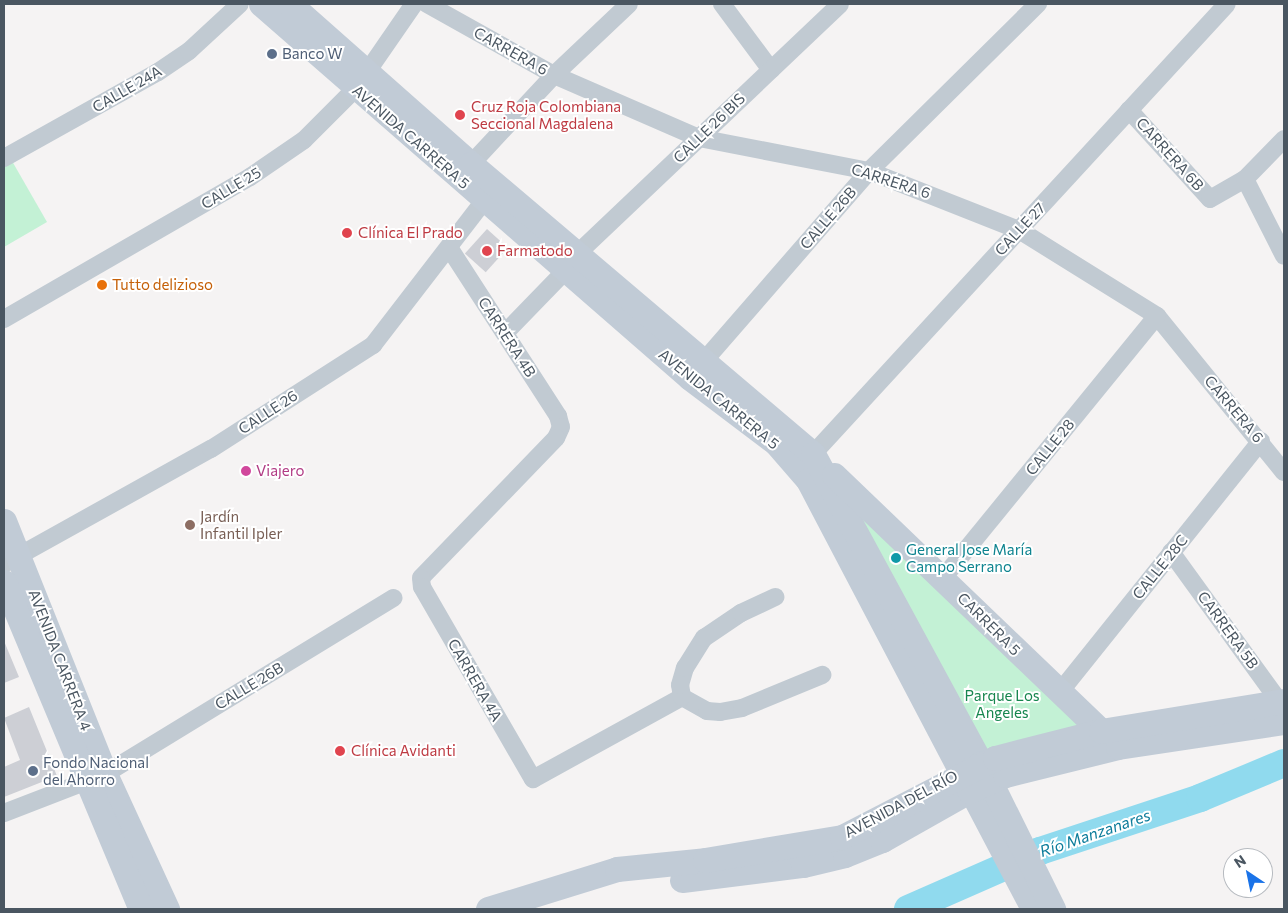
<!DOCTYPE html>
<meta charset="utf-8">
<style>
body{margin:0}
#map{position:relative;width:1288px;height:913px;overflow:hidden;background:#f5f3f3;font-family:Commissioner,sans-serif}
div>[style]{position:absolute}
.green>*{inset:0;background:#c3f1d5}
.river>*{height:28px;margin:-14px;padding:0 14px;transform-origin:14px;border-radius:14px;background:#90daee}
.building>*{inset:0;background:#cdcfd5;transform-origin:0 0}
.street>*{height:18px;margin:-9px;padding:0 9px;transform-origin:9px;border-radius:9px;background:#c1cad2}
.secondary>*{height:25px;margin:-12.5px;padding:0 12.5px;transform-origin:12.5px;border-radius:12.5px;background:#c1cbd6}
.dots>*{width:14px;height:14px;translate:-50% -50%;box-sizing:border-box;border:2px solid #fff;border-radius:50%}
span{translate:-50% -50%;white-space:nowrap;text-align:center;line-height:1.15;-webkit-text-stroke:4px #fff;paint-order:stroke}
.street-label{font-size:15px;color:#4a5661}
.service-label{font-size:15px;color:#4e5e75}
.left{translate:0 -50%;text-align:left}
.health-label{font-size:15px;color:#be3a42}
.food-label{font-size:15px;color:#c56008}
.hotel-label{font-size:15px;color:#b23c85}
.education-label{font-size:15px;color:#785e54}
.culture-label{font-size:15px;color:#0d838f}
.park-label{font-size:15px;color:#17864f}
.water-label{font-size:16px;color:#0c7c9b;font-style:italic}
.frame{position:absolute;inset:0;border:5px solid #4a5661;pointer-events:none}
.north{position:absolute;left:1223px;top:848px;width:50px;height:50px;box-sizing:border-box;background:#fff;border:1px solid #b7bbc0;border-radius:50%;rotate:326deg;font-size:14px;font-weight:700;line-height:20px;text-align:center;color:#4a5661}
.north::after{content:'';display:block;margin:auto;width:18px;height:22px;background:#1a73e8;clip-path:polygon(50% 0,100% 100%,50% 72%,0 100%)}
</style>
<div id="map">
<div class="green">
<i style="clip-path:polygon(12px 161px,47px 222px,4px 247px,4px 166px)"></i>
<i style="clip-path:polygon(847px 500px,1086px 727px,980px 754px)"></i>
</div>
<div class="river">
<i style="left:908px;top:909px;width:144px;rotate:-23.7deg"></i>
<i style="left:1040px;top:851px;width:169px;rotate:-18.3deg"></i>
<i style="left:1200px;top:798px;width:91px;rotate:-22.6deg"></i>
</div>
<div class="building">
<i style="left:487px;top:229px;width:28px;height:33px;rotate:42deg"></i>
<i style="clip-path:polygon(4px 641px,19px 677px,4px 683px)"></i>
<i style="clip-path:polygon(29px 707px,57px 776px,4px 797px,4px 767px,20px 760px,4px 718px)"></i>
</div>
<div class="street">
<i style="left:427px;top:4px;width:145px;rotate:29.2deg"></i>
<i style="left:554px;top:75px;width:158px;rotate:23.5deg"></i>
<i style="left:699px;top:138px;width:173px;rotate:11deg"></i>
<i style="left:869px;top:171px;width:161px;rotate:21.5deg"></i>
<i style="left:1019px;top:230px;width:163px;rotate:31.9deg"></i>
<i style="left:1157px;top:316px;width:201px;rotate:50.9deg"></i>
<i style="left:722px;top:4px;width:82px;rotate:53.4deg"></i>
<i style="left:1129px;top:110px;width:120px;rotate:47.7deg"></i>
<i style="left:1210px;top:199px;width:40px;rotate:-29.7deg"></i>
<i style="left:1245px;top:179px;width:56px;rotate:-45.7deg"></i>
<i style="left:4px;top:158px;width:176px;rotate:-29.2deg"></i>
<i style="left:158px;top:72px;width:37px;rotate:-34deg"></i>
<i style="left:189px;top:51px;width:69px;rotate:-42.7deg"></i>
<i style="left:471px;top:164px;width:122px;rotate:-47deg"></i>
<i style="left:554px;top:75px;width:103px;rotate:-43.4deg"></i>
<i style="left:1245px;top:179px;width:86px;rotate:63.1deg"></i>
<i style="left:450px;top:249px;width:199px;rotate:57.1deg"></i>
<i style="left:558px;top:416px;width:11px;rotate:75deg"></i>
<i style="left:561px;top:427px;width:12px;rotate:114deg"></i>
<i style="left:556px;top:438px;width:194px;rotate:134deg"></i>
<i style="left:421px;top:578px;width:9px;rotate:84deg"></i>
<i style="left:422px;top:587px;width:222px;rotate:60deg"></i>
<i style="left:533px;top:779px;width:170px;rotate:-28.8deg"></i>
<i style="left:682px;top:697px;width:29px;rotate:29deg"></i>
<i style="left:707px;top:711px;width:13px;rotate:4deg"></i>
<i style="left:720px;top:712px;width:22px;rotate:-10deg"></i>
<i style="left:742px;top:708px;width:87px;rotate:-22.4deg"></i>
<i style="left:578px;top:253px;width:361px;rotate:-43.5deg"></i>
<i style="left:4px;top:319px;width:284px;rotate:-30deg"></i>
<i style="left:250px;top:177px;width:65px;rotate:-34.4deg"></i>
<i style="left:304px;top:140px;width:74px;rotate:-45deg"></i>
<i style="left:356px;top:88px;width:102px;rotate:-55.4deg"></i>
<i style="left:505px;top:333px;width:86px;rotate:-45.9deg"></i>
<i style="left:697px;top:369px;width:262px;rotate:-49deg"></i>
<i style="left:869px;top:171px;width:238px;rotate:-44.7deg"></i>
<i style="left:813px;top:454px;width:611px;rotate:-47.39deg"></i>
<i style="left:1171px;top:552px;width:193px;rotate:54.1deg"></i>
<i style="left:4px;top:564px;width:237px;rotate:-29.1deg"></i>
<i style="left:211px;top:449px;width:193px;rotate:-32.7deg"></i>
<i style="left:373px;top:345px;width:182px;rotate:-52.4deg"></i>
<i style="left:943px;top:578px;width:338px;rotate:-50.8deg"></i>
<i style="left:1059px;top:693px;width:323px;rotate:-51.3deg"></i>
<i style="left:682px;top:697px;width:12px;rotate:-99deg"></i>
<i style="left:680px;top:685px;width:18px;rotate:-74deg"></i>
<i style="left:685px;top:668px;width:36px;rotate:-58deg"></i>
<i style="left:704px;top:638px;width:45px;rotate:-34deg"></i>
<i style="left:741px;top:613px;width:38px;rotate:-25deg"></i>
<i style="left:4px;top:813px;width:108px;rotate:-21.1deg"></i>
<i style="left:105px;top:774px;width:338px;rotate:-31.4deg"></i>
</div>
<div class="secondary">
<i style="left:261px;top:4px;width:569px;rotate:41.08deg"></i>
<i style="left:690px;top:378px;width:108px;rotate:37.1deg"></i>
<i style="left:776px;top:443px;width:49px;rotate:49.1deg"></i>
<i style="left:808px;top:480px;width:484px;rotate:62.3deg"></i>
<i style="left:290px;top:4px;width:242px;rotate:41.5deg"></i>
<i style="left:471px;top:164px;width:448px;rotate:40.3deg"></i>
<i style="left:813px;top:454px;width:352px;rotate:61.5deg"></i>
<i style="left:981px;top:763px;width:163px;rotate:63.7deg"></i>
<i style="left:834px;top:475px;width:370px;rotate:43.8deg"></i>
<i style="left:4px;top:521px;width:272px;rotate:68.2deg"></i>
<i style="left:105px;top:774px;width:149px;rotate:65.3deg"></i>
<i style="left:4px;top:582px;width:355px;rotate:67.3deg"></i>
<i style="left:682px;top:880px;width:122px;rotate:-7.1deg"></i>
<i style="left:803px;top:865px;width:43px;rotate:-13.4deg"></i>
<i style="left:845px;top:855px;width:40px;rotate:-22deg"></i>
<i style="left:882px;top:840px;width:100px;rotate:-29.4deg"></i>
<i style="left:969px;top:791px;width:39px;rotate:-24deg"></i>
<i style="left:1005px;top:775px;width:116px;rotate:-13.9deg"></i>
<i style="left:1118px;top:747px;width:168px;rotate:-8.6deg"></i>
<i style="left:488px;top:909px;width:135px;rotate:-17.2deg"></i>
<i style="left:617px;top:869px;width:88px;rotate:-5.8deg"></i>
<i style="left:705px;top:860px;width:139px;rotate:-9.5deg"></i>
<i style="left:842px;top:837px;width:172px;rotate:-27.3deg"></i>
<i style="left:995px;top:758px;width:109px;rotate:-14.3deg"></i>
<i style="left:1101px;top:731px;width:185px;rotate:-9.3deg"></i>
</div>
<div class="dots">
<i style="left:272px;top:54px;background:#5c6f8a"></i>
<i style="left:460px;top:115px;background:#e0444e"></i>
<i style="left:347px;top:233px;background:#e0444e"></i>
<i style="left:487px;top:251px;background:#e0444e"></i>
<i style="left:102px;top:285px;background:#e8710a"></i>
<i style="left:246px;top:471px;background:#d1479c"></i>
<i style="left:190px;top:525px;background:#8d6e63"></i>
<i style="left:896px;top:558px;background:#0f9aa8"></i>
<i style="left:340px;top:751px;background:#e0444e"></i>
<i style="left:33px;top:771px;background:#5c6f8a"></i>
</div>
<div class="street-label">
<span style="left:511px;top:51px;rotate:29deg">CARRERA 6</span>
<span style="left:127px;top:89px;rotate:-30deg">CALLE 24A</span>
<span style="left:709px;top:128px;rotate:-44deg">CALLE 26 BIS</span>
<span style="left:411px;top:137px;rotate:41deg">AVENIDA CARRERA 5</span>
<span style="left:1170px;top:154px;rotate:48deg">CARRERA 6B</span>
<span style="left:891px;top:181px;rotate:18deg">CARRERA 6</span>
<span style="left:231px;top:188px;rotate:-31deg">CALLE 25</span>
<span style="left:828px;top:218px;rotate:-49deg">CALLE 26B</span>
<span style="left:1020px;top:229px;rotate:-47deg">CALLE 27</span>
<span style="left:507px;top:337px;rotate:57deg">CARRERA 4B</span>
<span style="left:719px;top:399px;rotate:39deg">AVENIDA CARRERA 5</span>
<span style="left:1234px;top:409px;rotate:50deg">CARRERA 6</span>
<span style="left:268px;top:412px;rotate:-33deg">CALLE 26</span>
<span style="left:1050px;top:447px;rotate:-51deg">CALLE 28</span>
<span style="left:1160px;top:567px;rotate:-51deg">CALLE 28C</span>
<span style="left:989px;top:624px;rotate:45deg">CARRERA 5</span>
<span style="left:1228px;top:630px;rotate:54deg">CARRERA 5B</span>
<span style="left:60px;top:660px;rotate:69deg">AVENIDA CARRERA 4</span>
<span style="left:475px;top:680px;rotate:60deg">CARRERA 4A</span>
<span style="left:249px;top:686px;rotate:-31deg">CALLE 26B</span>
<span style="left:901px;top:804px;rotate:-28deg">AVENIDA DEL RÍO</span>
</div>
<div class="service-label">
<span class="left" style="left:282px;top:54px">Banco W</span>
<span class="left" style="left:43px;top:771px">Fondo Nacional<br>del Ahorro</span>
</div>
<div class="health-label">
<span class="left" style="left:471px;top:115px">Cruz Roja Colombiana<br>Seccional Magdalena</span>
<span class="left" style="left:358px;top:233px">Clínica El Prado</span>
<span class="left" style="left:497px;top:251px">Farmatodo</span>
<span class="left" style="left:351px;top:751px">Clínica Avidanti</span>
</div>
<div class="food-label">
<span class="left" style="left:112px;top:285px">Tutto delizioso</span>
</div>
<div class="hotel-label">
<span class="left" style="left:256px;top:471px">Viajero</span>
</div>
<div class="education-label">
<span class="left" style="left:200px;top:525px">Jardín<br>Infantil Ipler</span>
</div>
<div class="culture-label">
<span class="left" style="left:906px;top:558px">General Jose María<br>Campo Serrano</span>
</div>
<div class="park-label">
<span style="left:1002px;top:704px">Parque Los<br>Angeles</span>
</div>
<div class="water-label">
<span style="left:1095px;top:833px;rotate:-19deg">Río Manzanares</span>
</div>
<div class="frame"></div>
<div class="north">N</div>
</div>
